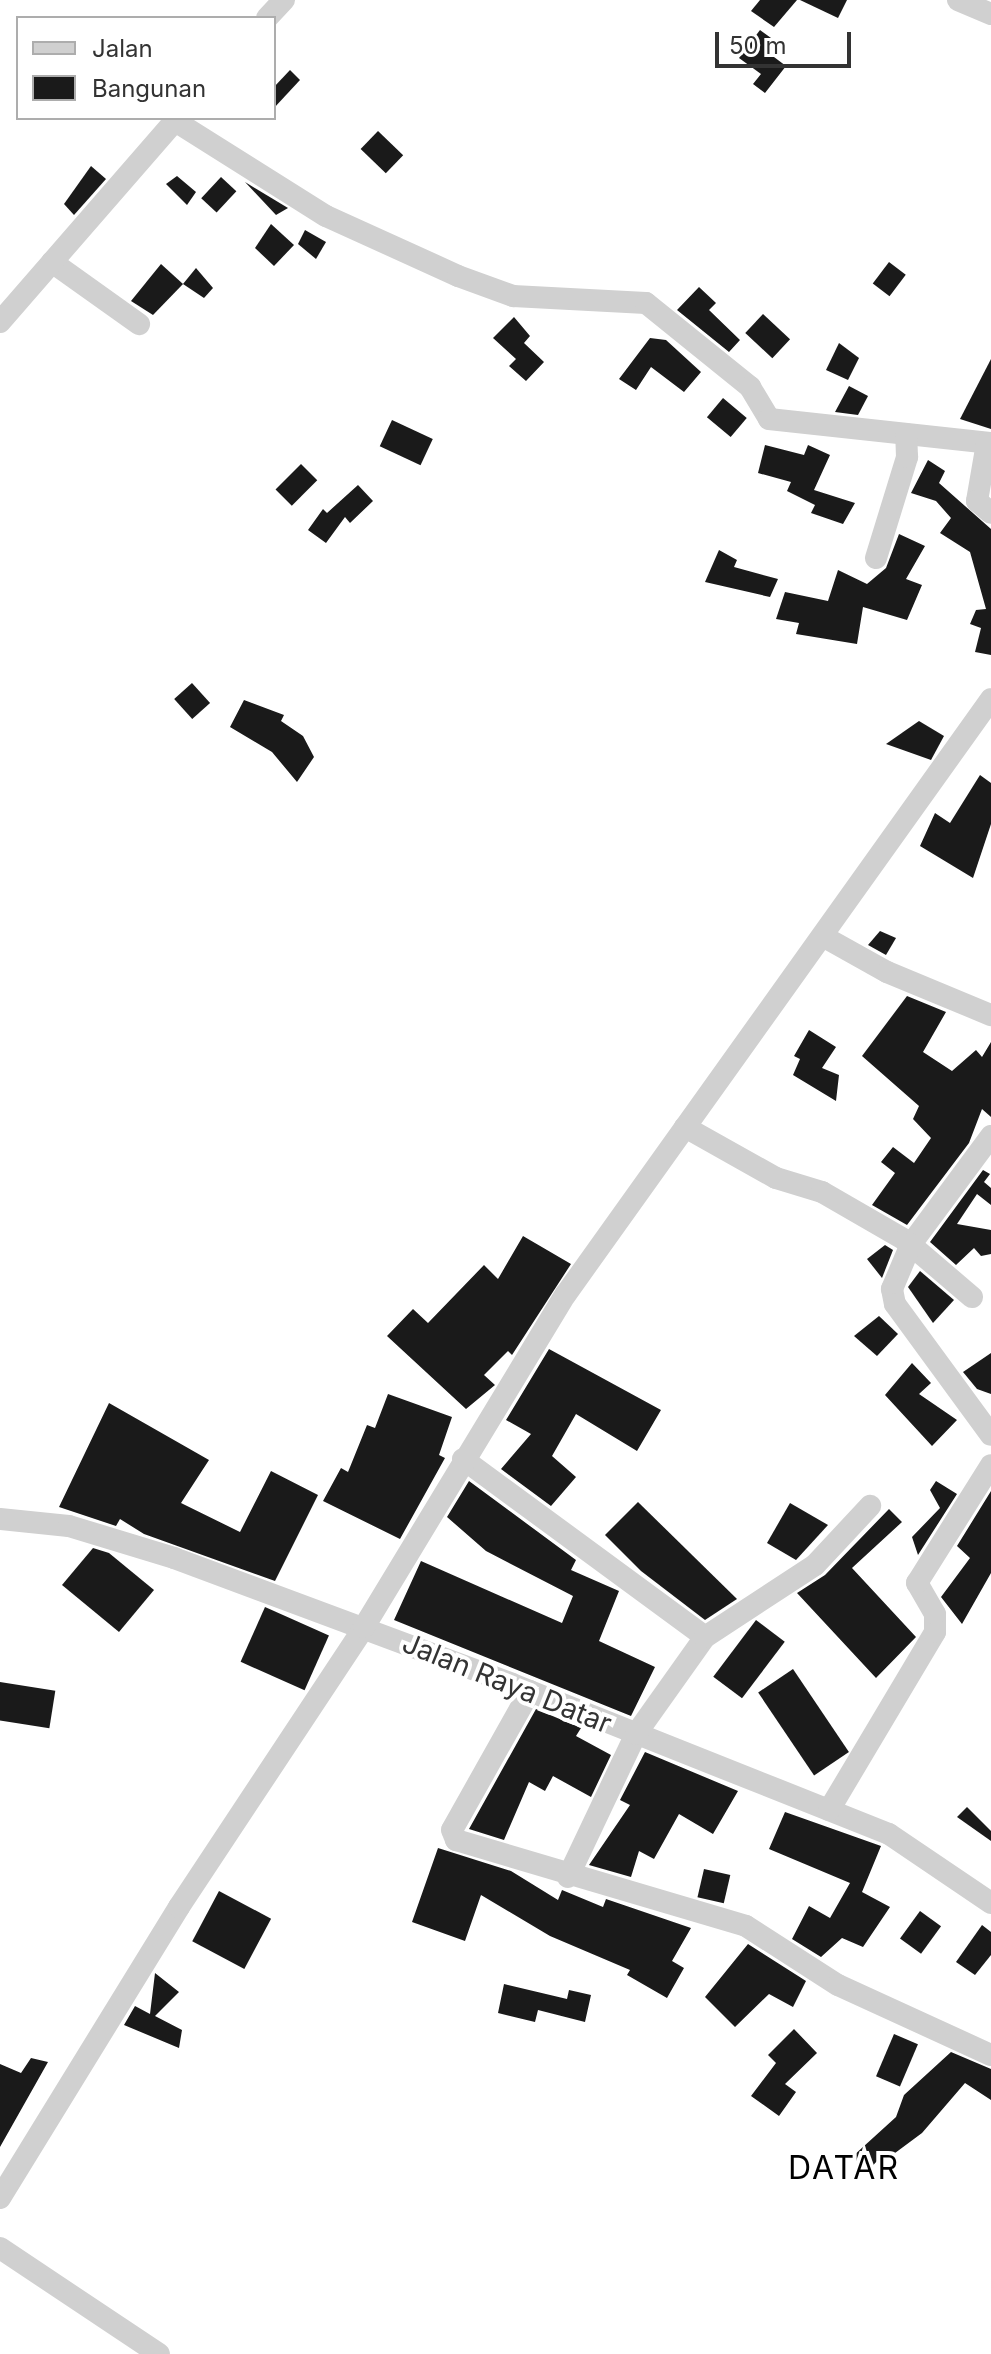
<!DOCTYPE html>
<style>
body{margin:0}
#map{position:relative;width:991px;height:2354px;overflow:hidden;background:#fff;font-family:Inter,sans-serif}
div>[style]{position:absolute}
.building>*{inset:0;background:#1a1a1a;transform-origin:0 0}
.minor>*{height:22px;margin:-11px;padding:0 11px;transform-origin:11px;border-radius:11px;background:#d0d0d0}
span{translate:-50% -50%;white-space:nowrap;text-align:center;line-height:1.15;-webkit-text-stroke:8px #fff;paint-order:stroke}
.street-label{font-size:28px;color:#333}
.quarter-label{font-size:32px;color:#000;letter-spacing:2px}
.legend{position:absolute;left:16px;top:16px;width:260px;height:104px;box-sizing:border-box;background:#fff;border:2px solid #adadad;margin:0;padding:10px 14px;list-style:none;font-size:24px;color:#333}
.legend li{display:flex;align-items:center;gap:16px;height:40px}
.legend b{width:40px;border:2px solid #adadad}
.scale{position:absolute;left:715px;top:32px;width:136px;height:36px;box-sizing:border-box;border:4px solid #333;border-top:0;padding-left:10px;font-size:24px;line-height:28px;white-space:nowrap;color:#333;-webkit-text-stroke:6px #fff;paint-order:stroke}
</style>
<div id="map">
<div class="building">
<i style="clip-path:polygon(760px 0,797px 0,774px 27px,751px 11px)"></i>
<i style="clip-path:polygon(800px 0,847px 0,838px 18px)"></i>
<i style="clip-path:polygon(760px 30px,778px 43px,770px 54px,786px 66px,765px 93px,753px 84px,761px 74px,739px 58px)"></i>
<i style="clip-path:polygon(290px 70px,300px 80px,274px 108px,274px 87px)"></i>
<i style="left:378px;top:131px;width:35px;height:25px;rotate:44deg"></i>
<i style="clip-path:polygon(91px 166px,106px 179px,74px 215px,64px 204px)"></i>
<i style="clip-path:polygon(177px 176px,196px 192px,187px 205px,166px 184px)"></i>
<i style="left:221px;top:177px;width:21px;height:29px;rotate:43deg"></i>
<i style="clip-path:polygon(245px 182px,288px 208px,276px 215px)"></i>
<i style="clip-path:polygon(271px 224px,294px 245px,274px 266px,255px 248px)"></i>
<i style="clip-path:polygon(305px 230px,326px 242px,316px 259px,298px 244px)"></i>
<i style="left:889px;top:262px;width:21px;height:27px;rotate:37deg"></i>
<i style="clip-path:polygon(161px 264px,183px 284px,153px 315px,131px 301px)"></i>
<i style="clip-path:polygon(196px 268px,213px 288px,204px 298px,183px 284px)"></i>
<i style="clip-path:polygon(699px 287px,716px 303px,709px 310px,740px 340px,729px 352px,677px 310px)"></i>
<i style="left:763px;top:314px;width:37px;height:26px;rotate:43deg"></i>
<i style="clip-path:polygon(514px 317px,530px 336px,524px 343px,544px 362px,526px 381px,509px 366px,516px 359px,493px 338px)"></i>
<i style="clip-path:polygon(650px 338px,666px 340px,701px 372px,684px 392px,651px 367px,636px 390px,619px 379px)"></i>
<i style="clip-path:polygon(839px 343px,859px 358px,848px 380px,826px 370px)"></i>
<i style="clip-path:polygon(991px 359px,991px 429px,960px 419px)"></i>
<i style="clip-path:polygon(849px 386px,868px 396px,858px 415px,835px 412px)"></i>
<i style="left:723px;top:398px;width:31px;height:25px;rotate:40deg"></i>
<i style="left:392px;top:420px;width:45px;height:29px;rotate:25deg"></i>
<i style="clip-path:polygon(765px 445px,804px 455px,808px 445px,830px 455px,814px 490px,855px 503px,843px 524px,811px 513px,815px 505px,787px 491px,791px 482px,758px 473px)"></i>
<i style="clip-path:polygon(928px 460px,945px 471px,939px 483px,991px 529px,991px 655px,975px 652px,981px 628px,970px 624px,976px 610px,986px 609px,970px 552px,940px 533px,951px 518px,936px 501px,911px 493px)"></i>
<i style="left:301px;top:464px;width:23px;height:36px;rotate:45deg"></i>
<i style="clip-path:polygon(358px 485px,373px 501px,350px 523px,345px 517px,326px 543px,308px 530px,323px 509px,327px 513px)"></i>
<i style="clip-path:polygon(899px 534px,925px 546px,906px 579px,922px 585px,907px 620px,863px 607px,857px 644px,796px 634px,799px 623px,776px 619px,785px 592px,828px 601px,838px 570px,867px 584px,886px 568px)"></i>
<i style="clip-path:polygon(719px 550px,737px 560px,734px 567px,778px 579px,770px 597px,705px 582px)"></i>
<i style="left:192px;top:683px;width:27px;height:24px;rotate:48deg"></i>
<i style="clip-path:polygon(244px 700px,284px 715px,281px 721px,303px 736px,314px 757px,297px 782px,272px 752px,230px 727px)"></i>
<i style="clip-path:polygon(919px 721px,944px 736px,931px 760px,886px 744px)"></i>
<i style="clip-path:polygon(980px 775px,991px 783px,991px 824px,973px 878px,920px 846px,935px 813px,950px 823px)"></i>
<i style="clip-path:polygon(880px 931px,896px 938px,886px 955px,868px 945px)"></i>
<i style="clip-path:polygon(907px 996px,946px 1012px,923px 1052px,952px 1071px,976px 1050px,982px 1057px,991px 1042px,991px 1117px,982px 1109px,969px 1143px,907px 1225px,872px 1205px,895px 1173px,881px 1162px,893px 1147px,914px 1163px,931px 1138px,913px 1119px,919px 1106px,862px 1056px)"></i>
<i style="clip-path:polygon(809px 1030px,836px 1047px,822px 1068px,839px 1075px,836px 1101px,793px 1075px,800px 1059px,794px 1056px)"></i>
<i style="clip-path:polygon(983px 1170px,990px 1174px,984px 1182px,991px 1188px,991px 1205px,977px 1194px,957px 1224px,991px 1230px,991px 1254px,981px 1256px,974px 1248px,956px 1265px,930px 1242px)"></i>
<i style="clip-path:polygon(523px 1236px,571px 1264px,512px 1355px,508px 1351px,484px 1375px,495px 1385px,466px 1409px,387px 1336px,413px 1309px,428px 1323px,484px 1265px,498px 1279px)"></i>
<i style="clip-path:polygon(885px 1245px,893px 1250px,882px 1278px,867px 1259px)"></i>
<i style="clip-path:polygon(920px 1271px,954px 1300px,933px 1323px,908px 1287px)"></i>
<i style="clip-path:polygon(879px 1316px,898px 1334px,877px 1356px,854px 1336px)"></i>
<i style="clip-path:polygon(549px 1349px,661px 1410px,637px 1451px,576px 1414px,552px 1456px,576px 1477px,551px 1506px,501px 1469px,531px 1434px,506px 1420px)"></i>
<i style="clip-path:polygon(991px 1353px,991px 1394px,977px 1389px,963px 1372px)"></i>
<i style="clip-path:polygon(912px 1363px,931px 1383px,919px 1394px,957px 1420px,932px 1446px,885px 1395px)"></i>
<i style="clip-path:polygon(388px 1394px,452px 1417px,439px 1455px,445px 1458px,400px 1539px,323px 1501px,341px 1468px,348px 1472px,367px 1425px,375px 1428px)"></i>
<i style="clip-path:polygon(109px 1403px,209px 1460px,181px 1503px,240px 1532px,271px 1471px,318px 1495px,275px 1581px,144px 1534px,120px 1519px,116px 1526px,59px 1507px)"></i>
<i style="clip-path:polygon(469px 1481px,576px 1560px,571px 1570px,619px 1591px,599px 1641px,655px 1667px,631px 1716px,394px 1620px,421px 1561px,562px 1623px,573px 1596px,486px 1551px,447px 1517px)"></i>
<i style="clip-path:polygon(936px 1481px,957px 1494px,918px 1555px,912px 1537px,940px 1508px,930px 1490px)"></i>
<i style="clip-path:polygon(991px 1491px,991px 1573px,962px 1624px,941px 1597px,970px 1558px,957px 1546px)"></i>
<i style="clip-path:polygon(638px 1502px,737px 1599px,705px 1620px,641px 1571px,605px 1535px)"></i>
<i style="clip-path:polygon(790px 1503px,828px 1525px,796px 1560px,767px 1543px)"></i>
<i style="clip-path:polygon(889px 1509px,902px 1522px,852px 1568px,916px 1637px,876px 1678px,797px 1593px,825px 1575px)"></i>
<i style="clip-path:polygon(93px 1548px,109px 1553px,154px 1590px,119px 1632px,62px 1585px)"></i>
<i style="left:265px;top:1607px;width:70px;height:60px;rotate:24deg"></i>
<i style="left:756px;top:1620px;width:36px;height:71px;rotate:37deg"></i>
<i style="left:793px;top:1669px;width:100px;height:42px;rotate:56deg"></i>
<i style="left:0;top:1682px;width:56px;height:38px;rotate:9deg"></i>
<i style="clip-path:polygon(536px 1709px,581px 1728px,576px 1736px,611px 1755px,591px 1797px,553px 1776px,545px 1791px,529px 1782px,504px 1840px,469px 1829px)"></i>
<i style="clip-path:polygon(645px 1752px,738px 1791px,713px 1834px,679px 1814px,654px 1859px,639px 1851px,631px 1877px,589px 1865px,630px 1805px,620px 1800px)"></i>
<i style="clip-path:polygon(967px 1807px,991px 1831px,991px 1841px,957px 1817px)"></i>
<i style="clip-path:polygon(785px 1812px,881px 1846px,862px 1892px,890px 1907px,863px 1947px,842px 1938px,821px 1957px,792px 1939px,809px 1906px,830px 1918px,850px 1883px,769px 1849px)"></i>
<i style="clip-path:polygon(438px 1848px,511px 1871px,558px 1900px,562px 1890px,603px 1907px,606px 1899px,691px 1928px,672px 1961px,684px 1968px,667px 1998px,627px 1975px,630px 1970px,550px 1936px,481px 1895px,465px 1941px,412px 1922px)"></i>
<i style="left:704px;top:1869px;width:27px;height:29px;rotate:13deg"></i>
<i style="left:219px;top:1891px;width:59px;height:57px;rotate:28deg"></i>
<i style="left:920px;top:1911px;width:26px;height:34px;rotate:36deg"></i>
<i style="clip-path:polygon(982px 1925px,991px 1932px,991px 1955px,975px 1975px,956px 1962px)"></i>
<i style="clip-path:polygon(748px 1944px,806px 1981px,793px 2007px,769px 1994px,735px 2027px,705px 1997px)"></i>
<i style="clip-path:polygon(155px 1973px,179px 1992px,155px 2016px,182px 2030px,179px 2048px,124px 2025px,135px 2006px,150px 2014px)"></i>
<i style="clip-path:polygon(504px 1984px,567px 1999px,569px 1990px,591px 1995px,585px 2022px,538px 2010px,535px 2022px,498px 2013px)"></i>
<i style="clip-path:polygon(794px 2029px,817px 2053px,785px 2084px,796px 2092px,779px 2116px,751px 2096px,776px 2063px,768px 2055px)"></i>
<i style="left:894px;top:2034px;width:26px;height:46px;rotate:23deg"></i>
<i style="clip-path:polygon(951px 2052px,991px 2069px,991px 2100px,965px 2083px,922px 2133px,891px 2156px,886px 2151px,868px 2171px,852px 2157px,896px 2117px,904px 2095px)"></i>
<i style="clip-path:polygon(31px 2058px,48px 2062px,0 2147px,0 2064px,21px 2073px)"></i>
</div>
<div class="minor">
<i style="left:958px;top:0;width:36px;rotate:23deg"></i>
<i style="left:267px;top:18px;width:25px;rotate:-47deg"></i>
<i style="left:52px;top:262px;width:107px;rotate:35.5deg"></i>
<i style="left:0;top:322px;width:267px;rotate:-49deg"></i>
<i style="left:175px;top:121px;width:178px;rotate:32.2deg"></i>
<i style="left:326px;top:216px;width:145px;rotate:24.4deg"></i>
<i style="left:458px;top:276px;width:59px;rotate:20deg"></i>
<i style="left:513px;top:296px;width:133px;rotate:3deg"></i>
<i style="left:646px;top:303px;width:134px;rotate:38.9deg"></i>
<i style="left:750px;top:387px;width:37px;rotate:59deg"></i>
<i style="left:769px;top:419px;width:223px;rotate:6.2deg"></i>
<i style="left:987px;top:443px;width:59px;rotate:99.8deg"></i>
<i style="left:977px;top:501px;width:18px;rotate:41deg"></i>
<i style="left:876px;top:558px;width:106px;rotate:-72.9deg"></i>
<i style="left:907px;top:457px;width:23px;rotate:-92deg"></i>
<i style="left:826px;top:938px;width:70px;rotate:29.1deg"></i>
<i style="left:887px;top:972px;width:113px;rotate:22.5deg"></i>
<i style="left:685px;top:1127px;width:104px;rotate:29.3deg"></i>
<i style="left:776px;top:1178px;width:48px;rotate:16.9deg"></i>
<i style="left:822px;top:1192px;width:96px;rotate:30deg"></i>
<i style="left:905px;top:1240px;width:88px;rotate:40.4deg"></i>
<i style="left:991px;top:1136px;width:134px;rotate:126.5deg"></i>
<i style="left:911px;top:1244px;width:49px;rotate:112.9deg"></i>
<i style="left:892px;top:1289px;width:15px;rotate:79deg"></i>
<i style="left:895px;top:1304px;width:162px;rotate:53.8deg"></i>
<i style="left:463px;top:1459px;width:300px;rotate:36.3deg"></i>
<i style="left:0;top:1519px;width:69px;rotate:5.8deg"></i>
<i style="left:69px;top:1526px;width:110px;rotate:16.9deg"></i>
<i style="left:174px;top:1558px;width:361px;rotate:20.4deg"></i>
<i style="left:512px;top:1684px;width:406px;rotate:21.7deg"></i>
<i style="left:889px;top:1834px;width:123px;rotate:34.1deg"></i>
<i style="left:530px;top:1691px;width:159px;rotate:119.3deg"></i>
<i style="left:452px;top:1830px;width:11px;rotate:68deg"></i>
<i style="left:456px;top:1840px;width:302px;rotate:16.5deg"></i>
<i style="left:746px;top:1926px;width:109px;rotate:32.7deg"></i>
<i style="left:838px;top:1985px;width:168px;rotate:24.6deg"></i>
<i style="left:829px;top:1810px;width:207px;rotate:-59.2deg"></i>
<i style="left:935px;top:1632px;width:18px;rotate:-90deg"></i>
<i style="left:935px;top:1614px;width:36px;rotate:-120deg"></i>
<i style="left:917px;top:1583px;width:139px;rotate:-57.9deg"></i>
<i style="left:568px;top:1877px;width:158px;rotate:-64.6deg"></i>
<i style="left:636px;top:1734px;width:119px;rotate:-54.6deg"></i>
<i style="left:705px;top:1637px;width:131px;rotate:-33.2deg"></i>
<i style="left:815px;top:1565px;width:81px;rotate:-47deg"></i>
<i style="left:0;top:2198px;width:342px;rotate:-58.4deg"></i>
<i style="left:179px;top:1907px;width:336px;rotate:-56.5deg"></i>
<i style="left:364px;top:1627px;width:389px;rotate:-58.8deg"></i>
<i style="left:566px;top:1294px;width:731px;rotate:-54.46deg"></i>
<i style="left:0;top:2248px;width:191px;rotate:33.7deg"></i>
</div>
<div class="street-label">
<span style="left:507px;top:1683px;rotate:22deg">Jalan Raya Datar</span>
</div>
<div class="quarter-label">
<span style="left:844px;top:2168px">DATAR</span>
</div>
<ul class="legend">
<li><b style="height:10px;background:#d0d0d0"></b>Jalan</li>
<li><b style="height:22px;background:#1a1a1a"></b>Bangunan</li>
</ul>
<div class="scale">50 m</div>
</div>
